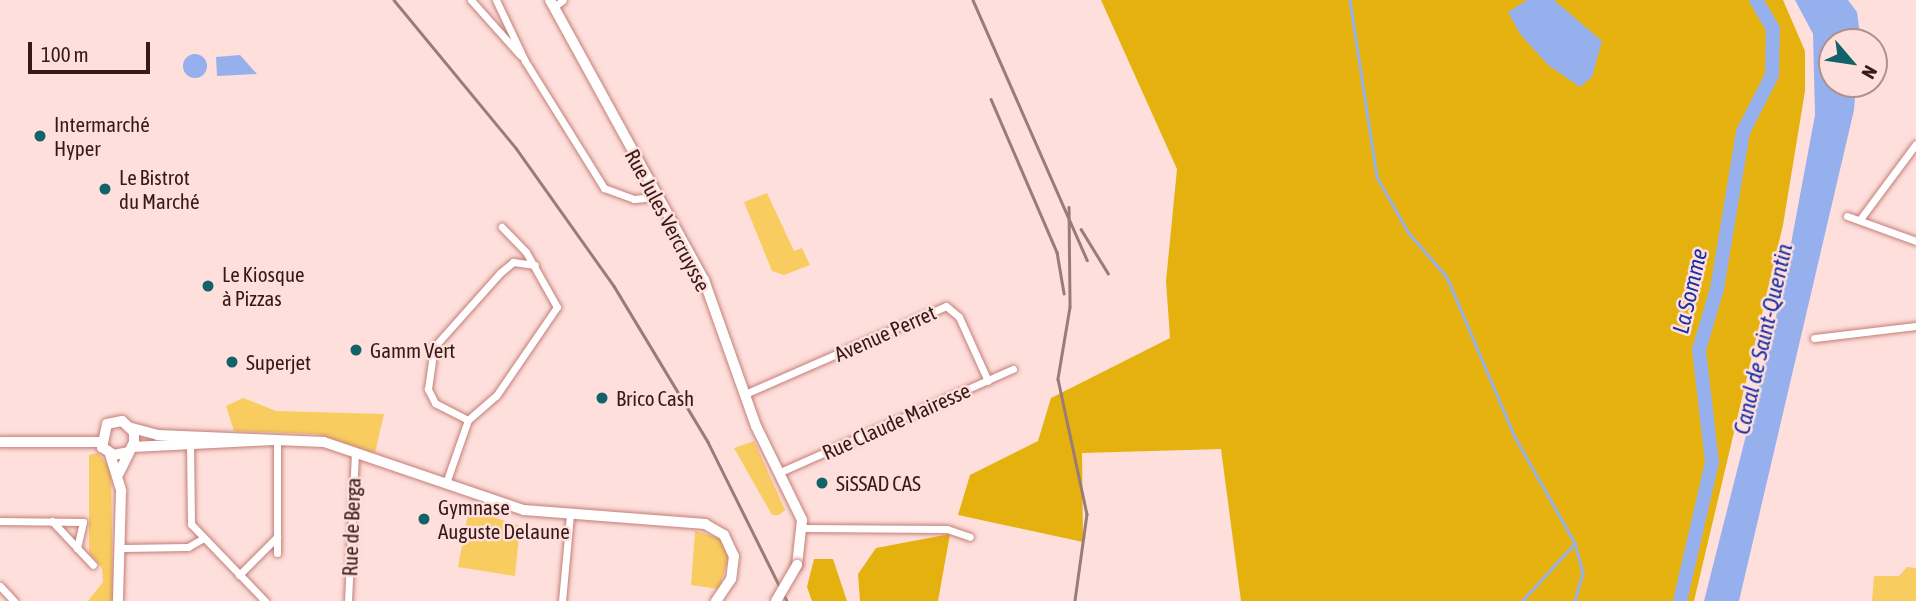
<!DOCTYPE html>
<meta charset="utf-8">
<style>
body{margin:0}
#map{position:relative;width:1916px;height:601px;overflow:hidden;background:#fedfdb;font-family:"Asap Condensed",sans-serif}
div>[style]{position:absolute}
.green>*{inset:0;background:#f9cc60}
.forest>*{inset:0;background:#e5b10f}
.water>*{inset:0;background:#96b0ee}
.round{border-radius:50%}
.stream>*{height:2.5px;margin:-1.25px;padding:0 1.25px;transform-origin:1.25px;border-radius:1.25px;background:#96b0ee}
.river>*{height:14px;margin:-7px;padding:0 7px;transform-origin:7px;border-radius:7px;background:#96b0ee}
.roads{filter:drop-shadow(0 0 2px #c47e77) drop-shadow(0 0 2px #c47e77)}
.minor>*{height:7px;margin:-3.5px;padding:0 3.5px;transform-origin:3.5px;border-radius:3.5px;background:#fff}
.tertiary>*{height:10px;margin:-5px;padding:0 5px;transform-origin:5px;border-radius:5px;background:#fff}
.secondary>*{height:10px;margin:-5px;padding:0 5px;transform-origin:5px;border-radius:5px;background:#fff}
.rail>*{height:2.5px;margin:-1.25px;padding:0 1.25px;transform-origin:1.25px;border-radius:1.25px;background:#997c79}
.bridges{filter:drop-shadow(0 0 2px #c47e77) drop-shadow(0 0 2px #c47e77)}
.secondary-bridge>*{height:10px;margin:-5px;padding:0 5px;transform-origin:5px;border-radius:5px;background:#fff}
.dots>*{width:19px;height:19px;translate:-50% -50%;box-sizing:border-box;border:4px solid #fedfdb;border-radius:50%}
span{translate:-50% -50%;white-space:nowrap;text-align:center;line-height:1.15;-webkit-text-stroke:5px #fedfdb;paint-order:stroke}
.poi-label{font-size:21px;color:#351a17}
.left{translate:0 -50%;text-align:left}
.street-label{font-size:21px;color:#351a17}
.water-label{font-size:23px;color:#1730a6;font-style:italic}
.north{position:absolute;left:1818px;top:28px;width:70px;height:70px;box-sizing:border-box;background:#fedfdb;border:2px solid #ae908d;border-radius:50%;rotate:119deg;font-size:19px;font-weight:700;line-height:28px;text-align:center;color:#351a17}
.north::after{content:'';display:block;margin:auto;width:24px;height:32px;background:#13616a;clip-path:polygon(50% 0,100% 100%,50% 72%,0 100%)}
.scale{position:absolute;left:28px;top:42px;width:122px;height:32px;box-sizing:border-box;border:4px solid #351a17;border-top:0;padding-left:9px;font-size:21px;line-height:24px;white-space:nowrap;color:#351a17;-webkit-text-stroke:5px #fedfdb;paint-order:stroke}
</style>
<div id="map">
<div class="green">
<i style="clip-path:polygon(767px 193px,794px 251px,802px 248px,810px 265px,784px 275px,772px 271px,744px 202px)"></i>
<i style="clip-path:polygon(243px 398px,276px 411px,384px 414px,375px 453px,316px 434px,234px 431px,226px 406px)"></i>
<i style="clip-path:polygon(754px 441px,785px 510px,779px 515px,772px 515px,734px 448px)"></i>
<i style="clip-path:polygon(98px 453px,111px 470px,113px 601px,88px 601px,103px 582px,102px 568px,89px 553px,89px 455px)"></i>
<i style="clip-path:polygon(469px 509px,520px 526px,515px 576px,458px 567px)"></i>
<i style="clip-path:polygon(695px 531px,720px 538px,730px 553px,719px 589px,691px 585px)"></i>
<i style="clip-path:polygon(1907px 567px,1916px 568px,1916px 601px,1872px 601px,1874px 576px,1899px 576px)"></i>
</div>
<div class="forest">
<i style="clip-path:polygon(1101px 0,1783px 0,1805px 51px,1805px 91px,1783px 225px,1694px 601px,1241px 601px,1221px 449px,1082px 453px,1083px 542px,958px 515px,970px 475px,1038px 441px,1051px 398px,1170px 338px,1166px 281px,1177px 169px)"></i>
<i style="clip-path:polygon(950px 534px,938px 601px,860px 601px,858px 574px,876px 548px)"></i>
<i style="clip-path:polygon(814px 559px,833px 559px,847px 601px,812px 601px,807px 587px)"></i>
</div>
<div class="water">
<i style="clip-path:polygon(1527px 0,1554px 0,1602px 41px,1592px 77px,1580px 87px,1548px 65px,1520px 34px,1508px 12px)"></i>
<i style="clip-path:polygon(1795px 0,1848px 0,1857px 12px,1861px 42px,1832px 42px,1832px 84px,1856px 84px,1854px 110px,1739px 601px,1704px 601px,1781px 297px,1815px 115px,1813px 34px)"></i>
<i class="round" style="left:183px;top:54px;width:24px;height:24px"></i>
<i style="clip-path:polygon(240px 55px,257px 74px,217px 76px,216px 57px)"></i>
</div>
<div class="stream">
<i style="left:1350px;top:0;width:179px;rotate:81.3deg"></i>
<i style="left:1377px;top:177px;width:64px;rotate:60.3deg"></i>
<i style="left:1409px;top:233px;width:58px;rotate:49.2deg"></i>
<i style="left:1447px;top:277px;width:174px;rotate:67deg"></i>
<i style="left:1515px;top:437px;width:122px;rotate:60.5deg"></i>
<i style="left:1575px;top:543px;width:31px;rotate:75deg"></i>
<i style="left:1583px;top:573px;width:29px;rotate:106deg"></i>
<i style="left:1522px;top:601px;width:77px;rotate:-47.6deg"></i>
</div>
<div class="river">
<i style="left:1680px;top:601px;width:143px;rotate:-77deg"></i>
<i style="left:1712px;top:462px;width:113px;rotate:-96.6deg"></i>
<i style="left:1699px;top:350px;width:64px;rotate:-73.6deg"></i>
<i style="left:1717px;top:289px;width:159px;rotate:-80.6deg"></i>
<i style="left:1743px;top:132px;width:64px;rotate:-63deg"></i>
<i style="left:1772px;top:75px;width:46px;rotate:-88.8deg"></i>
<i style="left:1773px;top:29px;width:34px;rotate:-120deg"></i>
</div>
<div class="roads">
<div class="minor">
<i style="left:471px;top:0;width:74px;rotate:48.3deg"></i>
<i style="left:496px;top:0;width:68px;rotate:64.6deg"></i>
<i style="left:525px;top:61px;width:150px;rotate:58.1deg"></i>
<i style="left:604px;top:188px;width:32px;rotate:20deg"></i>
<i style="left:634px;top:199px;width:22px;rotate:-5deg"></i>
<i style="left:554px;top:7px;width:11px;rotate:-38deg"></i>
<i style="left:1847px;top:216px;width:73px;rotate:19.9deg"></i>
<i style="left:1861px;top:218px;width:92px;rotate:-53.4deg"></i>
<i style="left:1814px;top:338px;width:103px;rotate:-6.7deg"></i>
<i style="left:745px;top:394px;width:219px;rotate:-23.6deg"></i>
<i style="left:946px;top:306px;width:17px;rotate:40deg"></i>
<i style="left:959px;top:317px;width:70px;rotate:65.6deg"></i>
<i style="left:468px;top:420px;width:37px;rotate:-153deg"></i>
<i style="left:435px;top:403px;width:16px;rotate:-117deg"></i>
<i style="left:428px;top:389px;width:42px;rotate:-81.9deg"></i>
<i style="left:434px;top:347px;width:99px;rotate:-48.3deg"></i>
<i style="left:500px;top:273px;width:17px;rotate:-40deg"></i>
<i style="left:513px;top:262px;width:22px;rotate:8deg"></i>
<i style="left:190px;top:443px;width:81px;rotate:89.3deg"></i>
<i style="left:191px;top:524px;width:107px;rotate:46.1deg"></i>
<i style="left:778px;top:473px;width:257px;rotate:-23.9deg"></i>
<i style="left:446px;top:483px;width:67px;rotate:-70.8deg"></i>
<i style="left:468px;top:420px;width:37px;rotate:-41deg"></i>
<i style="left:496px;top:396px;width:108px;rotate:-55.6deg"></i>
<i style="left:557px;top:307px;width:63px;rotate:-119.4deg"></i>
<i style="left:526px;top:252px;width:35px;rotate:-134deg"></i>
<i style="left:0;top:521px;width:83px;rotate:0.7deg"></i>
<i style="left:83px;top:522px;width:27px;rotate:103deg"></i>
<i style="left:52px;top:521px;width:60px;rotate:47deg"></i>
<i style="left:803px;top:528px;width:144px;rotate:0.4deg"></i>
<i style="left:947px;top:529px;width:24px;rotate:19deg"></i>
<i style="left:123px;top:548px;width:65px;rotate:-0.9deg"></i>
<i style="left:188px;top:547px;width:16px;rotate:-30deg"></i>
<i style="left:277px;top:553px;width:114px;rotate:-90deg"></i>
<i style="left:239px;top:575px;width:54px;rotate:-45deg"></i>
<i style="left:0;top:586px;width:21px;rotate:47deg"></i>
<i style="left:348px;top:601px;width:148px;rotate:-87.3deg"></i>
<i style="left:562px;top:601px;width:86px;rotate:-84.7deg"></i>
</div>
<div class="tertiary">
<i style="left:132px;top:428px;width:27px;rotate:15deg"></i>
<i style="left:158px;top:435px;width:166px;rotate:2.4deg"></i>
<i style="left:324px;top:442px;width:211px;rotate:18.8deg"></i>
<i style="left:524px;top:510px;width:182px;rotate:4.4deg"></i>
<i style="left:705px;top:524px;width:22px;rotate:30deg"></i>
<i style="left:724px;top:535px;width:23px;rotate:65deg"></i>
<i style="left:734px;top:556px;width:23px;rotate:97deg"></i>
<i style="left:731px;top:579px;width:27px;rotate:124deg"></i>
<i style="left:0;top:442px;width:100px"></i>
<i style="left:132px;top:447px;width:141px;rotate:-2.8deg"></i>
<i style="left:110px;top:454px;width:39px;rotate:73deg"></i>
<i style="left:121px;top:491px;width:110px;rotate:91.6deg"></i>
<i style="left:119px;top:473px;width:34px;rotate:-64deg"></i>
<i style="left:134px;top:442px;width:10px;rotate:-90deg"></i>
<i style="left:134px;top:432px;width:16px;rotate:-137deg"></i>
<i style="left:122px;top:421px;width:15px;rotate:169deg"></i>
<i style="left:107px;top:424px;width:24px;rotate:102deg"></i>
<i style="left:102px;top:447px;width:14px;rotate:34deg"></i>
<i style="left:114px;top:455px;width:14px;rotate:-12deg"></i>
</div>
<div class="secondary">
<i style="left:550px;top:0;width:320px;rotate:61.2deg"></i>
<i style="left:704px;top:280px;width:155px;rotate:70.4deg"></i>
<i style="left:756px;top:426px;width:105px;rotate:63.9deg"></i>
<i style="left:802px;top:520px;width:45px;rotate:96.3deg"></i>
</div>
</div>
<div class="rail">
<i style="left:394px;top:0;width:192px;rotate:50.5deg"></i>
<i style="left:516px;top:148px;width:169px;rotate:54.6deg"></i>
<i style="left:614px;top:286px;width:182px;rotate:58.9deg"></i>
<i style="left:708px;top:442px;width:178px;rotate:63.6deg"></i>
<i style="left:973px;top:0;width:284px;rotate:66.3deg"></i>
<i style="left:991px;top:99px;width:167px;rotate:66.7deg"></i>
<i style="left:1057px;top:252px;width:42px;rotate:80.3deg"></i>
<i style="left:1069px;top:207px;width:100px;rotate:89.4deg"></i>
<i style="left:1070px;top:307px;width:73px;rotate:99.5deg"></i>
<i style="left:1058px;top:379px;width:138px;rotate:77.9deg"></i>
<i style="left:1087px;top:514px;width:88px;rotate:97.9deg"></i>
<i style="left:1081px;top:229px;width:52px;rotate:58.5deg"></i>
</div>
<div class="bridges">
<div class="secondary-bridge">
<i style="left:776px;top:601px;width:42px;rotate:-59.7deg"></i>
</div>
</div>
<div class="dots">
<i style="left:40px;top:136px;background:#13616a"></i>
<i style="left:105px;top:189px;background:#13616a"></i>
<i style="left:208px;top:286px;background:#13616a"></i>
<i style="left:356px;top:350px;background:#13616a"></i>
<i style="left:232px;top:362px;background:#13616a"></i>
<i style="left:602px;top:398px;background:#13616a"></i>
<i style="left:822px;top:483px;background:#13616a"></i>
<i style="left:424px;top:519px;background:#13616a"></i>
</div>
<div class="poi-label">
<span class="left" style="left:54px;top:136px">Intermarché<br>Hyper</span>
<span class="left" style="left:119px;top:189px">Le Bistrot<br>du Marché</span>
<span class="left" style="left:222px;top:286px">Le Kiosque<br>à Pizzas</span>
<span class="left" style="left:370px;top:350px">Gamm Vert</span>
<span class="left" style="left:246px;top:362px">Superjet</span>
<span class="left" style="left:616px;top:398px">Brico Cash</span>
<span class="left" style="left:836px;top:483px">SiSSAD CAS</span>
<span class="left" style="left:438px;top:519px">Gymnase<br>Auguste Delaune</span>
</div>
<div class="street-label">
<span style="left:668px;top:220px;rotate:62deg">Rue Jules Vercruysse</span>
<span style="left:885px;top:333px;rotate:-24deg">Avenue Perret</span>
<span style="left:896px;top:421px;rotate:-24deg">Rue Claude Mairesse</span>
<span style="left:351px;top:527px;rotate:-88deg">Rue de Berga</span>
</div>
<div class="water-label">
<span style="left:1690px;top:291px;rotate:-77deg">La Somme</span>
<span style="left:1763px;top:339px;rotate:-77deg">Canal de Saint-Quentin</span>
</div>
<div class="north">N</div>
<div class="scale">100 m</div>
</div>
